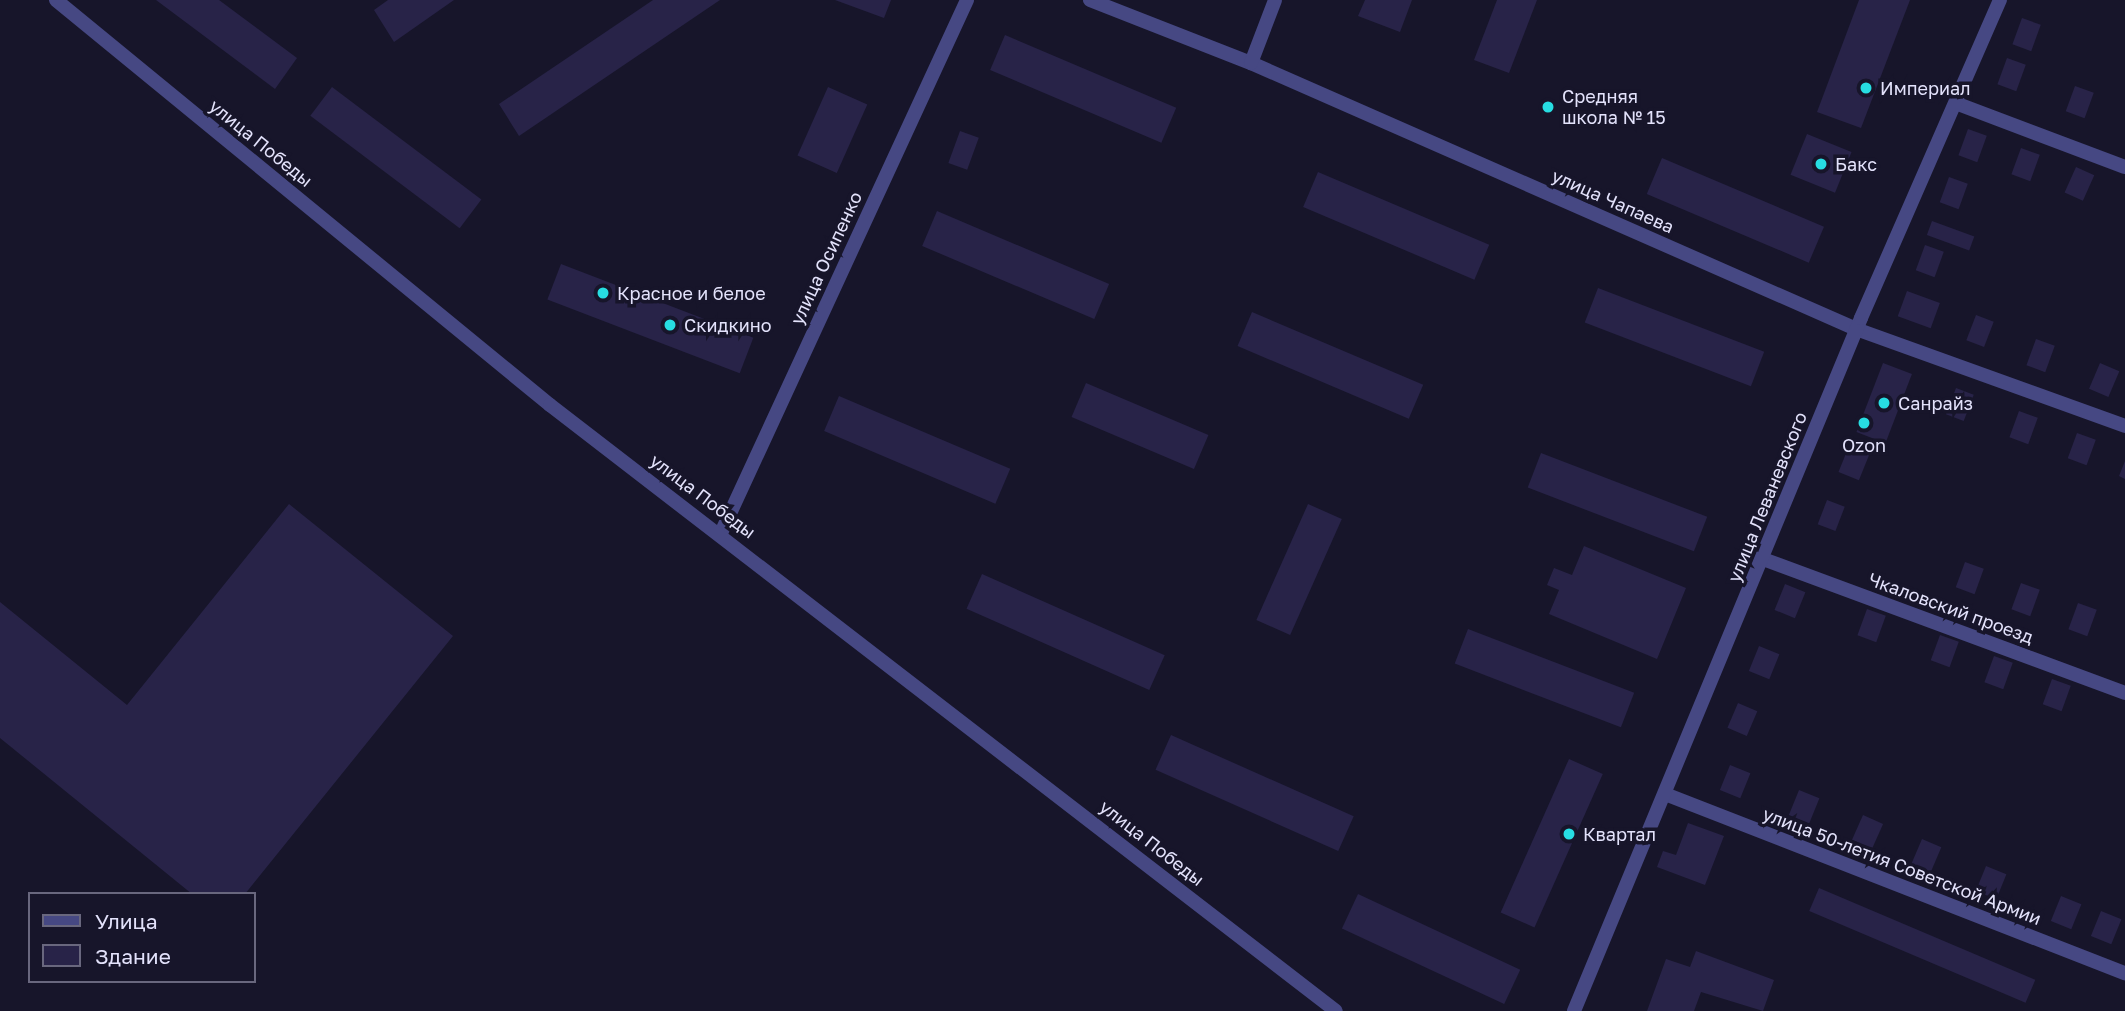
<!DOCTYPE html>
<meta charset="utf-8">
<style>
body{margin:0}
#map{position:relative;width:2125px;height:1011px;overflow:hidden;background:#17152a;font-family:"Golos Text",sans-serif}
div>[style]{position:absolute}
.building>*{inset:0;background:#282348;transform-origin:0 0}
.minor>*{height:14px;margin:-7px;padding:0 7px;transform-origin:7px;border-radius:7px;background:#464883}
.tertiary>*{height:14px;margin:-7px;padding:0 7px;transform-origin:7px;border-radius:7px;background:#464883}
.dots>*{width:19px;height:19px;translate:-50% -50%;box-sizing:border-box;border:4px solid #17152a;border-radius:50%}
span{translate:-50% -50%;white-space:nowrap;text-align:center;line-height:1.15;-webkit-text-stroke:7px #17152a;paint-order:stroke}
.poi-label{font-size:18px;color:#e3e2fb}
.left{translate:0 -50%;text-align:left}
.street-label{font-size:18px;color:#e3e2fb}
.legend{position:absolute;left:28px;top:892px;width:228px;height:91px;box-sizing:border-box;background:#17152a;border:2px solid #69677e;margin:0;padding:9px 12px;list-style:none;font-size:21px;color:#e3e2fb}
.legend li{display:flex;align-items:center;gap:14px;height:35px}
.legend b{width:35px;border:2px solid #69677e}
</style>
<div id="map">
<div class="building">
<i style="clip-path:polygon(156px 0,219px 0,297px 58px,275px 89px)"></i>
<i style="clip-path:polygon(388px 0,454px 0,394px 42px,374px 10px)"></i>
<i style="clip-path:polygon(653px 0,720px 0,519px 136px,499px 104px)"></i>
<i style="clip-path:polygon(835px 0,891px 0,884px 18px)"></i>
<i style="clip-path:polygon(1365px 0,1412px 0,1400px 32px,1358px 16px)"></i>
<i style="clip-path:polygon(1497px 0,1537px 0,1509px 73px,1474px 60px)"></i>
<i style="clip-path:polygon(1859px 0,1910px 0,1861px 128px,1817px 112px)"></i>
<i style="left:2022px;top:18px;width:20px;height:28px;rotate:20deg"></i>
<i style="left:1005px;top:35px;width:186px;height:38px;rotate:23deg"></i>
<i style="left:2007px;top:58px;width:20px;height:28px;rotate:20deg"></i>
<i style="left:2075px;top:86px;width:20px;height:27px;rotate:20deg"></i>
<i style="left:332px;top:87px;width:187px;height:36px;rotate:37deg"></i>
<i style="left:828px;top:87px;width:43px;height:75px;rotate:24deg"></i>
<i style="left:1968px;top:129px;width:20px;height:28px;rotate:20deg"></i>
<i style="left:960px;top:131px;width:20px;height:34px;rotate:20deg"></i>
<i style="left:1807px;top:134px;width:48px;height:44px;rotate:22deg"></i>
<i style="left:2021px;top:148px;width:20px;height:28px;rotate:20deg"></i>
<i style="left:1662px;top:158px;width:176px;height:39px;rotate:23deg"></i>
<i style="left:2076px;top:167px;width:20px;height:28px;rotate:24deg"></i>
<i style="left:1318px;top:172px;width:186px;height:38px;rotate:23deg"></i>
<i style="left:1949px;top:177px;width:20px;height:27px;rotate:20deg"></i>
<i style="left:937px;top:211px;width:187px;height:38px;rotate:23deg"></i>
<i style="left:1932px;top:221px;width:45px;height:15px;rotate:20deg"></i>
<i style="left:1925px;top:245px;width:20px;height:27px;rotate:20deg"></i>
<i style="left:561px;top:264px;width:206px;height:38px;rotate:21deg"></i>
<i style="left:1598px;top:288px;width:178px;height:37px;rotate:21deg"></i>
<i style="left:1907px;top:291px;width:35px;height:27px;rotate:20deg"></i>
<i style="left:1252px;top:312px;width:186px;height:37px;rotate:23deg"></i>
<i style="left:1976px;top:315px;width:19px;height:27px;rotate:21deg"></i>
<i style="left:2036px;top:339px;width:20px;height:28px;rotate:20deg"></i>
<i style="left:1883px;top:363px;width:31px;height:74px;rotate:21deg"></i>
<i style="left:2100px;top:363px;width:21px;height:28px;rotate:23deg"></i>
<i style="left:1086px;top:383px;width:133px;height:37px;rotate:23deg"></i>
<i style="left:1956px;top:388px;width:19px;height:28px;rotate:21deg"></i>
<i style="left:839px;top:396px;width:186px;height:38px;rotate:23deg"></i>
<i style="left:2019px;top:411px;width:20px;height:28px;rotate:20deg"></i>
<i style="left:2077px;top:433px;width:20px;height:27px;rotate:20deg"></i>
<i style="left:1849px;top:446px;width:22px;height:28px;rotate:22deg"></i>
<i style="left:1541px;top:453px;width:178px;height:37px;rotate:21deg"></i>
<i style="clip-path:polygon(2125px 461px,2125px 479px,2119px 476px)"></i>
<i style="left:1827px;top:500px;width:19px;height:26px;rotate:21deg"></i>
<i style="clip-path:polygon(289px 504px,453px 636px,245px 894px,192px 894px,0 738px,0 602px,127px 705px)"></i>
<i style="left:1308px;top:504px;width:37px;height:127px;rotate:24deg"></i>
<i style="clip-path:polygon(1584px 546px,1686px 588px,1657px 659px,1549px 614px,1559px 590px,1547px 585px,1554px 568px,1572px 575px)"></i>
<i style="left:1965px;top:562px;width:20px;height:27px;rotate:20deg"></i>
<i style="left:982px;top:574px;width:200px;height:38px;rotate:24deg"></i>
<i style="left:2021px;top:583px;width:20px;height:28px;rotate:20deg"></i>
<i style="left:1785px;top:584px;width:22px;height:28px;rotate:22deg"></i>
<i style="left:2078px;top:603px;width:20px;height:28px;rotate:20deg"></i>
<i style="left:1867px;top:609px;width:20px;height:28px;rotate:20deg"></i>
<i style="left:1468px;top:629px;width:178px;height:37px;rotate:21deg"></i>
<i style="left:1940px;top:635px;width:20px;height:27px;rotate:20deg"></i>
<i style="left:1759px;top:646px;width:22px;height:27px;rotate:22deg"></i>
<i style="left:1994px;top:656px;width:20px;height:28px;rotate:20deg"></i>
<i style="left:2052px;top:679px;width:20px;height:27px;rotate:20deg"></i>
<i style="left:1738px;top:703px;width:21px;height:27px;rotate:23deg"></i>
<i style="left:1171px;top:735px;width:200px;height:38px;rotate:24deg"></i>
<i style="left:1569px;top:759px;width:37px;height:168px;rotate:24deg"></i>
<i style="left:1730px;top:765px;width:22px;height:27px;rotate:22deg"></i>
<i style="left:1799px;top:790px;width:22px;height:27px;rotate:22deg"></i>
<i style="left:1863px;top:815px;width:22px;height:27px;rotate:24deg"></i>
<i style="clip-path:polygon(1688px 823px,1724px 836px,1705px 885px,1657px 867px,1663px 851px,1676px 855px)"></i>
<i style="left:1922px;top:839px;width:21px;height:27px;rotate:23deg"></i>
<i style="left:1986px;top:866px;width:22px;height:27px;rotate:22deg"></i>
<i style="left:1819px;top:888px;width:235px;height:25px;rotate:23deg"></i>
<i style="left:1358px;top:894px;width:179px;height:38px;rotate:25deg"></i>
<i style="left:2061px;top:896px;width:22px;height:27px;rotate:22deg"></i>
<i style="left:2101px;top:911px;width:22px;height:27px;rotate:22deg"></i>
<i style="clip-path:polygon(1696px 951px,1774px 980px,1763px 1011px,1701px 992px,1694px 1011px,1647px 1011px,1666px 959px,1690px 967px)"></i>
</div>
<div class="minor">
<i style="left:1090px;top:0;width:173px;rotate:21.4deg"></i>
<i style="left:1251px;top:63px;width:661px;rotate:23.73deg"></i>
<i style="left:1856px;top:329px;width:286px;rotate:19.8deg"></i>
<i style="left:1251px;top:63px;width:67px;rotate:-69.1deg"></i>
<i style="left:1958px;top:104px;width:178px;rotate:20.7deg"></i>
<i style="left:721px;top:533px;width:587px;rotate:-65.22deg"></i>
<i style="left:1763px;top:559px;width:386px;rotate:20.3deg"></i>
<i style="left:1665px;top:794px;width:494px;rotate:21.3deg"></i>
</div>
<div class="tertiary">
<i style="left:56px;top:0;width:639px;rotate:39.35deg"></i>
<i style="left:550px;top:405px;width:992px;rotate:37.63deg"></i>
<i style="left:1574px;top:1011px;width:750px;rotate:-67.5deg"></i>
<i style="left:1861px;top:318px;width:347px;rotate:-66.4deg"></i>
</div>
<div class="dots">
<i style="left:1866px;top:88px;background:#27dde2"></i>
<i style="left:1548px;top:107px;background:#27dde2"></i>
<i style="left:1821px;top:164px;background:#27dde2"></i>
<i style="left:603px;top:293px;background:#27dde2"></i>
<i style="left:670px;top:325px;background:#27dde2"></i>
<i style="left:1884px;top:403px;background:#27dde2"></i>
<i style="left:1864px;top:423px;background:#27dde2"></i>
<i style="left:1569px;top:834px;background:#27dde2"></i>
</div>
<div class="poi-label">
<span class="left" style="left:1880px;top:88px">Империал</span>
<span class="left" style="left:1562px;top:107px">Средняя<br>школа № 15</span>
<span class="left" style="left:1835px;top:164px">Бакс</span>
<span class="left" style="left:617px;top:293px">Красное и белое</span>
<span class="left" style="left:684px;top:325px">Скидкино</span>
<span class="left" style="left:1898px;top:403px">Санрайз</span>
<span style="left:1864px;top:445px">Ozon</span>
<span class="left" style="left:1583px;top:834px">Квартал</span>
</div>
<div class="street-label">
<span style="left:261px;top:143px;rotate:39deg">улица Победы</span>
<span style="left:1613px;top:201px;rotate:24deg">улица Чапаева</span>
<span style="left:826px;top:258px;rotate:-65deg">улица Осипенко</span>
<span style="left:703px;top:496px;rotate:37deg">улица Победы</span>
<span style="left:1767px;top:497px;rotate:-68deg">улица Леваневского</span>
<span style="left:1951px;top:608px;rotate:20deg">Чкаловский проезд</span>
<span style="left:1152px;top:843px;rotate:38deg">улица Победы</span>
<span style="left:1902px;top:866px;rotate:21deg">улица 50-летия Советской Армии</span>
</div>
<ul class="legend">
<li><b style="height:9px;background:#464883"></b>Улица</li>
<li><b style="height:19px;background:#282348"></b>Здание</li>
</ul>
</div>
